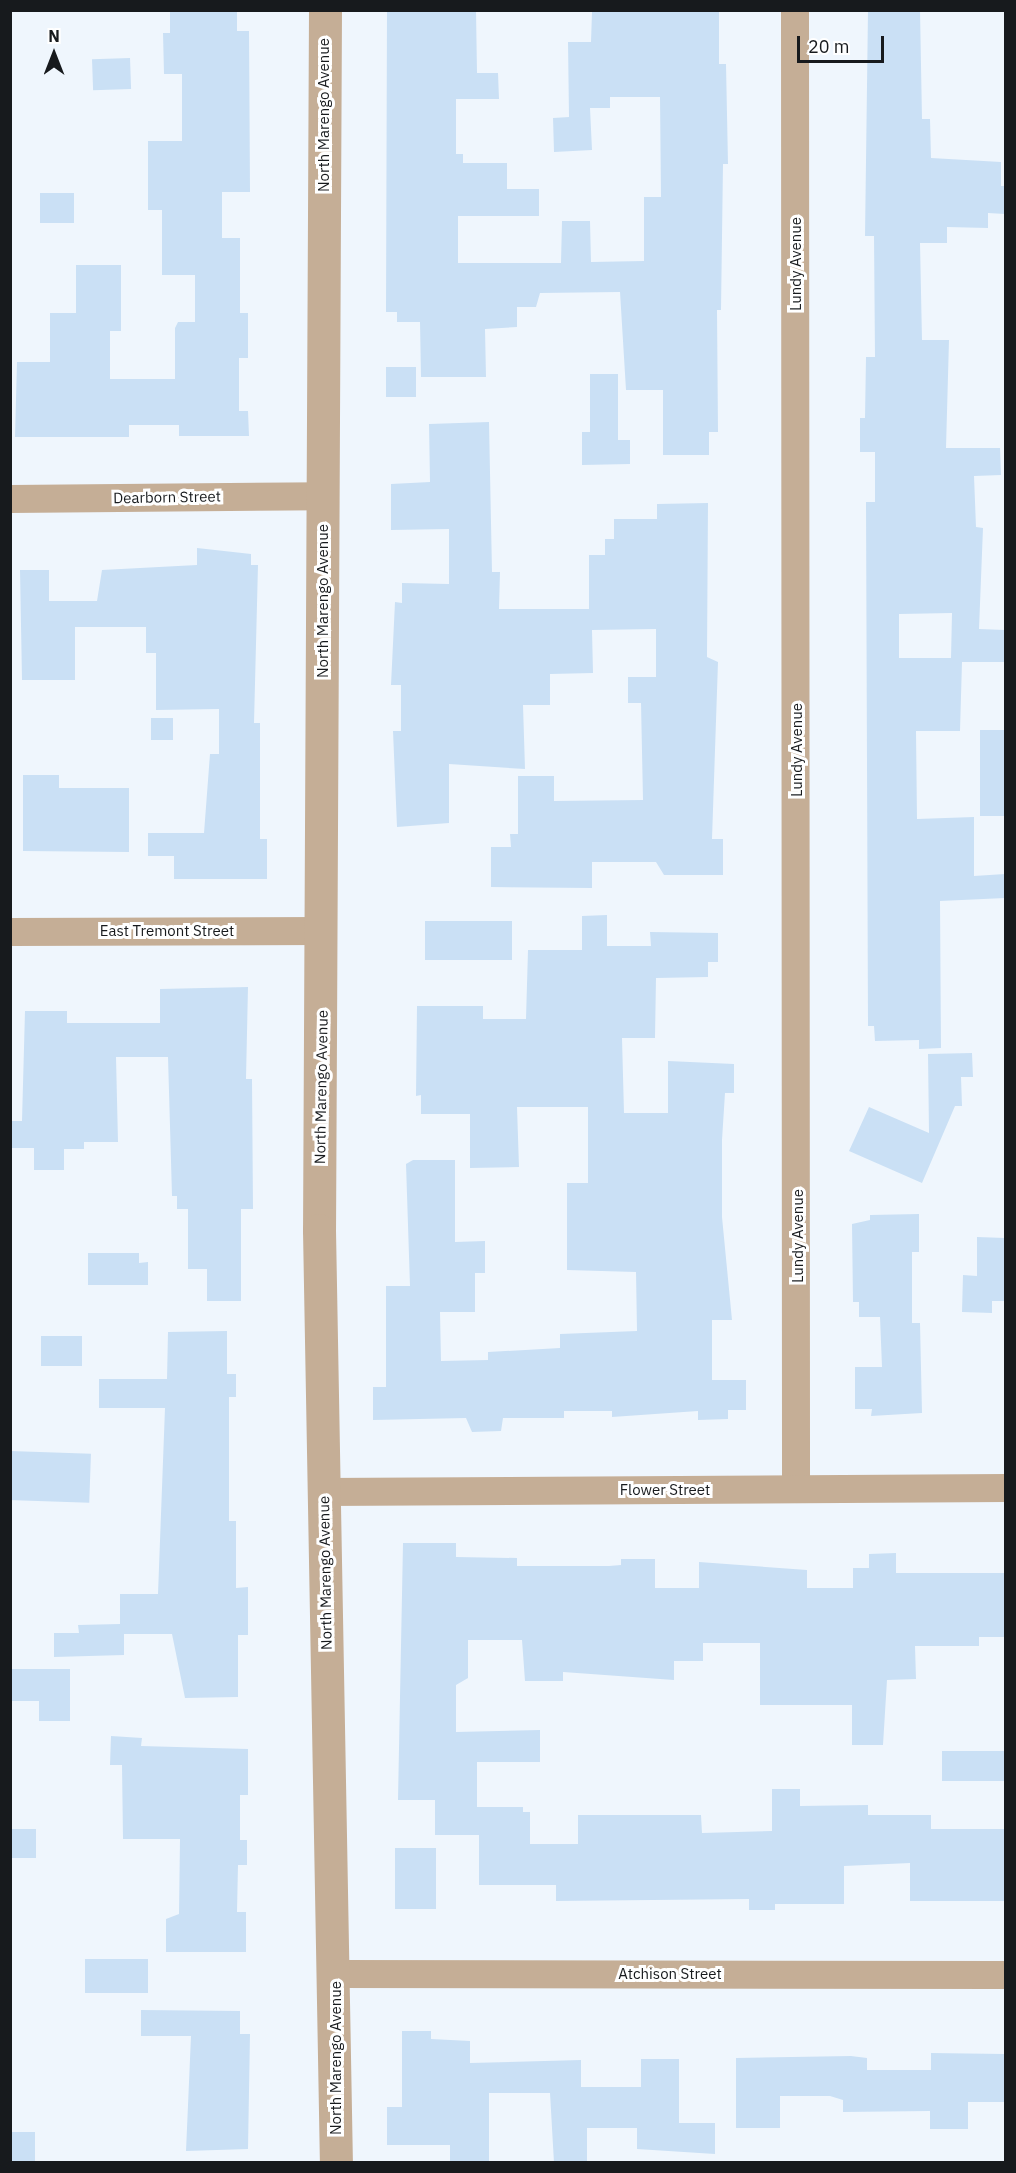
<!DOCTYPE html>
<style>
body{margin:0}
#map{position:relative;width:1016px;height:2173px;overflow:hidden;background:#eff6fd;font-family:"IBM Plex Sans",sans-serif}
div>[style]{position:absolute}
.building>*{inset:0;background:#cae0f5;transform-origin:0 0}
.minor>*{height:28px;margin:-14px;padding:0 14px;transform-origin:14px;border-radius:14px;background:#c5ae96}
.tertiary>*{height:33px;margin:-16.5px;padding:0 16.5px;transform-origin:16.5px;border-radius:16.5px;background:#c5ae96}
span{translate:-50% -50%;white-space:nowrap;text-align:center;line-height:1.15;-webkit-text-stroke:6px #fff;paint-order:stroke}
.street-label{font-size:15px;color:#171a1d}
.frame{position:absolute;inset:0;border:12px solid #171a1d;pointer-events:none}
.north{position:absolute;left:24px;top:24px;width:60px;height:60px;-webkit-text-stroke:4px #fff;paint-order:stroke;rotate:0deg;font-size:16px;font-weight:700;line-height:24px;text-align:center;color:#171a1d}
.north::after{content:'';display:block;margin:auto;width:21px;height:27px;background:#171a1d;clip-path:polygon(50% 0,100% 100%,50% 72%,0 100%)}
.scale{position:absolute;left:797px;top:36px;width:87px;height:27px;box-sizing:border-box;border:3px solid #171a1d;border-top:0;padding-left:8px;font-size:18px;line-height:21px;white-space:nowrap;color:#171a1d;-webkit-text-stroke:4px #fff;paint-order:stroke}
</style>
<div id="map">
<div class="building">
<i style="clip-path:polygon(170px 10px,237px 10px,237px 31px,249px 31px,250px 192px,222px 192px,222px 238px,240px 238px,240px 313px,248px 313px,248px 358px,239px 358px,239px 411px,248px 411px,249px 436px,179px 436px,179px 425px,129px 425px,129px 437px,15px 437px,17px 362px,50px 362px,50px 313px,76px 313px,76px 265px,121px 265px,121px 331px,110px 331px,110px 379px,175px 379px,175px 328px,178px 322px,195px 322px,195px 275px,162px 275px,162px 210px,148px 210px,148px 141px,182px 141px,182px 74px,164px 74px,163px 33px,170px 33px)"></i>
<i style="clip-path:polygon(387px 10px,476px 10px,477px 73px,498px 73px,499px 99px,456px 99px,456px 154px,463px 154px,463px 163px,507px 163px,507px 189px,539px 189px,539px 216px,458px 216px,458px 263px,561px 263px,562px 221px,590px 221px,591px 262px,644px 261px,644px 197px,661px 197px,660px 97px,610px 97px,610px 108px,590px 108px,592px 150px,554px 152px,553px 118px,569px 117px,568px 42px,591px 42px,592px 12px,719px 10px,719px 64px,726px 64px,728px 164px,723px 164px,721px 310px,717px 310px,718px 432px,709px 432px,709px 455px,663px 455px,663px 390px,626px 390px,620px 292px,540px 293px,536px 307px,517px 307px,517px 327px,485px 329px,486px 377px,421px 377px,420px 322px,397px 322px,397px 312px,386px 312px)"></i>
<i style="clip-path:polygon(evenodd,868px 10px,920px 10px,922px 119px,930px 119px,931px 158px,1001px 162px,1001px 186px,1005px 186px,1005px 214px,988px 213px,988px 228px,947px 227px,947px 243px,920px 243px,922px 340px,949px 340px,946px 448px,1000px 448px,1001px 475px,974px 476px,976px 527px,983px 528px,979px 629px,1005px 630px,1005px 662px,962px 662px,960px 731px,916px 731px,917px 819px,974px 817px,974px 876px,1005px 874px,1005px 898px,940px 901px,941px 1048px,919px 1049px,919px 1040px,875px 1041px,874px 1026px,868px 1026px,866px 502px,875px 502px,875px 452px,860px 452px,860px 418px,865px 418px,866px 357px,875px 357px,874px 236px,865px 236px,868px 10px,952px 613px,951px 658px,899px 658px,899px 614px,952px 613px)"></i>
<i style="left:130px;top:58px;width:31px;height:38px;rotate:88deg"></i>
<i style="left:40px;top:193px;width:34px;height:30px"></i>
<i style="left:386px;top:367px;width:30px;height:30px"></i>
<i style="clip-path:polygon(590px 374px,618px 374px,618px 440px,630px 440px,630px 464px,582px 465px,582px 432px,590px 432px)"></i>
<i style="clip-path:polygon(489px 422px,492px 572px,500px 572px,499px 609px,589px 609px,589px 555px,605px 555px,605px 539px,614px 539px,614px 519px,657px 519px,657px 504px,708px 503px,707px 657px,718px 662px,712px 839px,723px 839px,723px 875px,664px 875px,656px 862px,592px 862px,592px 888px,491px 887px,491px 847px,511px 847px,510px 834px,518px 834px,518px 776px,554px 776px,554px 801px,643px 800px,641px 703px,628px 703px,628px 677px,656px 677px,656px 629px,592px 630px,593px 673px,550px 674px,550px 705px,523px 705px,525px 769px,449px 764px,449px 823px,397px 827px,393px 731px,401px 731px,401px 685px,391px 685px,395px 602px,402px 603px,402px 583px,449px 584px,449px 529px,391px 530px,391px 484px,430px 482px,429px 424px)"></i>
<i style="clip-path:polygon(197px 548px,251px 554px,251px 565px,258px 565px,254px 723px,260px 723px,260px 839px,267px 839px,267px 879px,174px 879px,174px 856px,148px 856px,148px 833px,204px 833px,210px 754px,219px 754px,219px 709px,156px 710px,156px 653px,146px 653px,146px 627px,75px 627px,75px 680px,22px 680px,20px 570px,49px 570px,49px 601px,97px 601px,102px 570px,197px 565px)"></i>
<i style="left:151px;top:718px;width:22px;height:22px"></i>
<i style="left:980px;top:730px;width:25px;height:86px"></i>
<i style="clip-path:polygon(23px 775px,59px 775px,59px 788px,129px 788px,129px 852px,23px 851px)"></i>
<i style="clip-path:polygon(607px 915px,607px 946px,651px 946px,650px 932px,718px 933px,718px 962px,708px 962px,708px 977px,656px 978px,655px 1038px,622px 1038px,624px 1113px,668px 1113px,668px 1061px,734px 1064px,734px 1093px,725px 1093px,722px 1140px,722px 1217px,732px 1320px,712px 1320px,712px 1380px,746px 1380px,746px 1410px,728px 1410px,728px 1419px,698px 1420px,698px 1411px,612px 1417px,612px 1411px,564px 1411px,564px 1418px,503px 1418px,501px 1431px,472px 1432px,466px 1418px,373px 1420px,373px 1387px,386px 1387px,386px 1286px,410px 1286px,406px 1164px,413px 1160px,455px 1160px,455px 1242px,485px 1241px,485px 1273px,475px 1273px,475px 1312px,440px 1312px,441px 1361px,488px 1360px,488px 1352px,560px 1348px,560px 1334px,637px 1331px,636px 1272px,567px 1270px,567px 1183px,588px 1183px,588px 1107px,517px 1107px,519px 1167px,470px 1168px,470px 1114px,421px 1114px,421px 1095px,416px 1096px,417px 1006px,483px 1006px,483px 1019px,526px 1019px,528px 950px,582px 950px,582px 916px)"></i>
<i style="left:425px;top:921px;width:87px;height:39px"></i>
<i style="clip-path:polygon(248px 987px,246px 1079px,252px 1079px,253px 1209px,241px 1209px,241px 1301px,207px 1301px,207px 1269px,188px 1269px,188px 1209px,177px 1209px,177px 1196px,172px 1196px,168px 1057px,116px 1057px,118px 1142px,84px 1142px,84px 1149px,64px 1149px,64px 1170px,34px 1170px,34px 1148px,10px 1148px,10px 1121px,22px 1121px,25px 1011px,67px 1011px,67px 1023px,160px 1023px,160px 989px)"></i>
<i style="clip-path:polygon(972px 1053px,973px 1077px,961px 1077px,962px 1106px,955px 1106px,922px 1183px,849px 1151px,869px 1107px,929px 1133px,928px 1054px)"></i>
<i style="clip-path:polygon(919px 1214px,919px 1252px,912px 1252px,912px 1323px,920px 1323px,922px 1413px,871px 1416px,872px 1409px,855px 1409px,855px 1367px,882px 1367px,880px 1317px,859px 1317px,859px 1302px,853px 1302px,852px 1224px,870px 1220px,870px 1215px)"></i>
<i style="clip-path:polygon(977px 1237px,1005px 1238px,1005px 1301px,992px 1301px,992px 1313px,962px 1312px,963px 1275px,977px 1276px)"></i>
<i style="clip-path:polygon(88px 1253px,139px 1253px,139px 1263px,148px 1262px,148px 1285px,88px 1285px)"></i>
<i style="clip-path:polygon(227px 1331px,227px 1374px,236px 1374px,236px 1397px,229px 1397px,229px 1521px,236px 1521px,236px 1588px,248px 1587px,248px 1635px,238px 1635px,238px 1697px,185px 1698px,172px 1634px,124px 1634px,124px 1655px,54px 1657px,54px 1633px,79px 1633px,78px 1625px,120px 1624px,120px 1594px,158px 1594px,165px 1408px,99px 1408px,99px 1379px,167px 1379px,168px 1332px)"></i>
<i style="left:41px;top:1336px;width:41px;height:30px"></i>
<i style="left:10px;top:1451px;width:81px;height:49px;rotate:2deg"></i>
<i style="clip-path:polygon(403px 1543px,456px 1543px,456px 1557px,517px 1558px,517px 1566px,609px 1566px,621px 1565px,621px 1559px,655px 1559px,655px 1588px,699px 1588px,699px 1562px,807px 1570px,807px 1588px,853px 1588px,853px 1568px,869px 1568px,869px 1554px,896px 1553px,896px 1573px,1005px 1573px,1005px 1637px,979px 1637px,979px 1646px,915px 1646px,916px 1679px,887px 1680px,883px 1745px,852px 1745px,852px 1705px,760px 1705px,760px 1643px,703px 1643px,703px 1661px,674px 1661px,674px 1680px,563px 1672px,563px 1681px,525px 1681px,522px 1640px,468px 1640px,468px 1678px,456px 1685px,456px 1732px,540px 1730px,540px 1762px,477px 1762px,477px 1807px,523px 1807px,523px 1812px,530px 1812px,530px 1844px,578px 1844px,578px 1815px,701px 1815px,702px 1833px,772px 1831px,772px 1789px,800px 1789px,800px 1806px,868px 1805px,868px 1815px,931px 1815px,931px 1829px,1005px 1829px,1005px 1901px,910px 1901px,910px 1863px,844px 1866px,844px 1904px,775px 1904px,775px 1910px,749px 1910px,749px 1899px,556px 1901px,556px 1885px,479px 1885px,479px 1835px,435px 1835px,435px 1800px,398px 1800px)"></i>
<i style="clip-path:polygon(10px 1669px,70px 1669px,70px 1721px,39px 1721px,39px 1701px,10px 1701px)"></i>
<i style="clip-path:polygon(111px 1736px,142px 1738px,141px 1746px,248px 1749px,248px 1795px,240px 1795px,240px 1840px,247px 1840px,247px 1865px,238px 1865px,237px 1912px,246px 1912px,246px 1952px,166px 1952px,166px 1919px,179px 1914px,180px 1839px,123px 1839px,122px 1765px,110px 1765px)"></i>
<i style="left:1005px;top:1751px;width:30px;height:63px;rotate:90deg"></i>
<i style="left:10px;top:1829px;width:26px;height:29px"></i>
<i style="left:395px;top:1848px;width:41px;height:61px"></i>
<i style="left:85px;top:1959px;width:63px;height:34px"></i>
<i style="clip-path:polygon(141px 2010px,240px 2011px,240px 2034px,250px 2034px,248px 2149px,186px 2151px,191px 2036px,141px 2036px)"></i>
<i style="clip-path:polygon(402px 2031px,431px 2031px,431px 2039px,470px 2041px,470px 2063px,581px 2060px,581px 2087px,641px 2087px,641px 2059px,679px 2059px,679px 2123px,715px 2123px,715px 2154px,637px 2149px,637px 2128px,587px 2128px,587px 2163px,554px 2163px,550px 2093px,489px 2093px,489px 2163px,450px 2163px,450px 2145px,387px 2145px,387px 2107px,402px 2107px)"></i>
<i style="clip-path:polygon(931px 2053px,1004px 2054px,1005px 2102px,968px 2102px,968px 2129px,930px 2129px,930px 2111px,843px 2112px,843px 2100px,830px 2096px,780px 2096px,780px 2128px,736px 2128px,736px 2058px,851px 2056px,867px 2058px,867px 2070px,931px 2070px)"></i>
<i style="left:10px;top:2132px;width:25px;height:29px"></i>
</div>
<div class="minor">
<i style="left:795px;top:10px;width:1479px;rotate:89.96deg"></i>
<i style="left:10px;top:499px;width:313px;rotate:-0.5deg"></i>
<i style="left:10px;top:932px;width:313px;rotate:-0.2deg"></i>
<i style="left:324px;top:1492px;width:682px;rotate:-0.34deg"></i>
<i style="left:335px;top:1974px;width:671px;rotate:0.09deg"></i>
</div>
<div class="tertiary">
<i style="left:325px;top:10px;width:1220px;rotate:90.28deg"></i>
<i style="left:319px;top:1230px;width:932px;rotate:88.96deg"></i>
</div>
<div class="street-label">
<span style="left:324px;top:115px;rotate:-90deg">North Marengo Avenue</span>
<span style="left:796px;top:264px;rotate:-90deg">Lundy Avenue</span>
<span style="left:167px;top:497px;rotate:-1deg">Dearborn Street</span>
<span style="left:323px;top:601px;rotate:-90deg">North Marengo Avenue</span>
<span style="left:797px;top:750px;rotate:-90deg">Lundy Avenue</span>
<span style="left:167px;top:931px">East Tremont Street</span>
<span style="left:321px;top:1087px;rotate:-89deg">North Marengo Avenue</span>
<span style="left:798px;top:1236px;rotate:-90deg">Lundy Avenue</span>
<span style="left:665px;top:1490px">Flower Street</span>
<span style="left:325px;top:1573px;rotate:-91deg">North Marengo Avenue</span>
<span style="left:670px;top:1974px">Atchison Street</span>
<span style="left:336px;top:2058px;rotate:-90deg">North Marengo Avenue</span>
</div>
<div class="frame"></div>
<div class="north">N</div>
<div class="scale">20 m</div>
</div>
